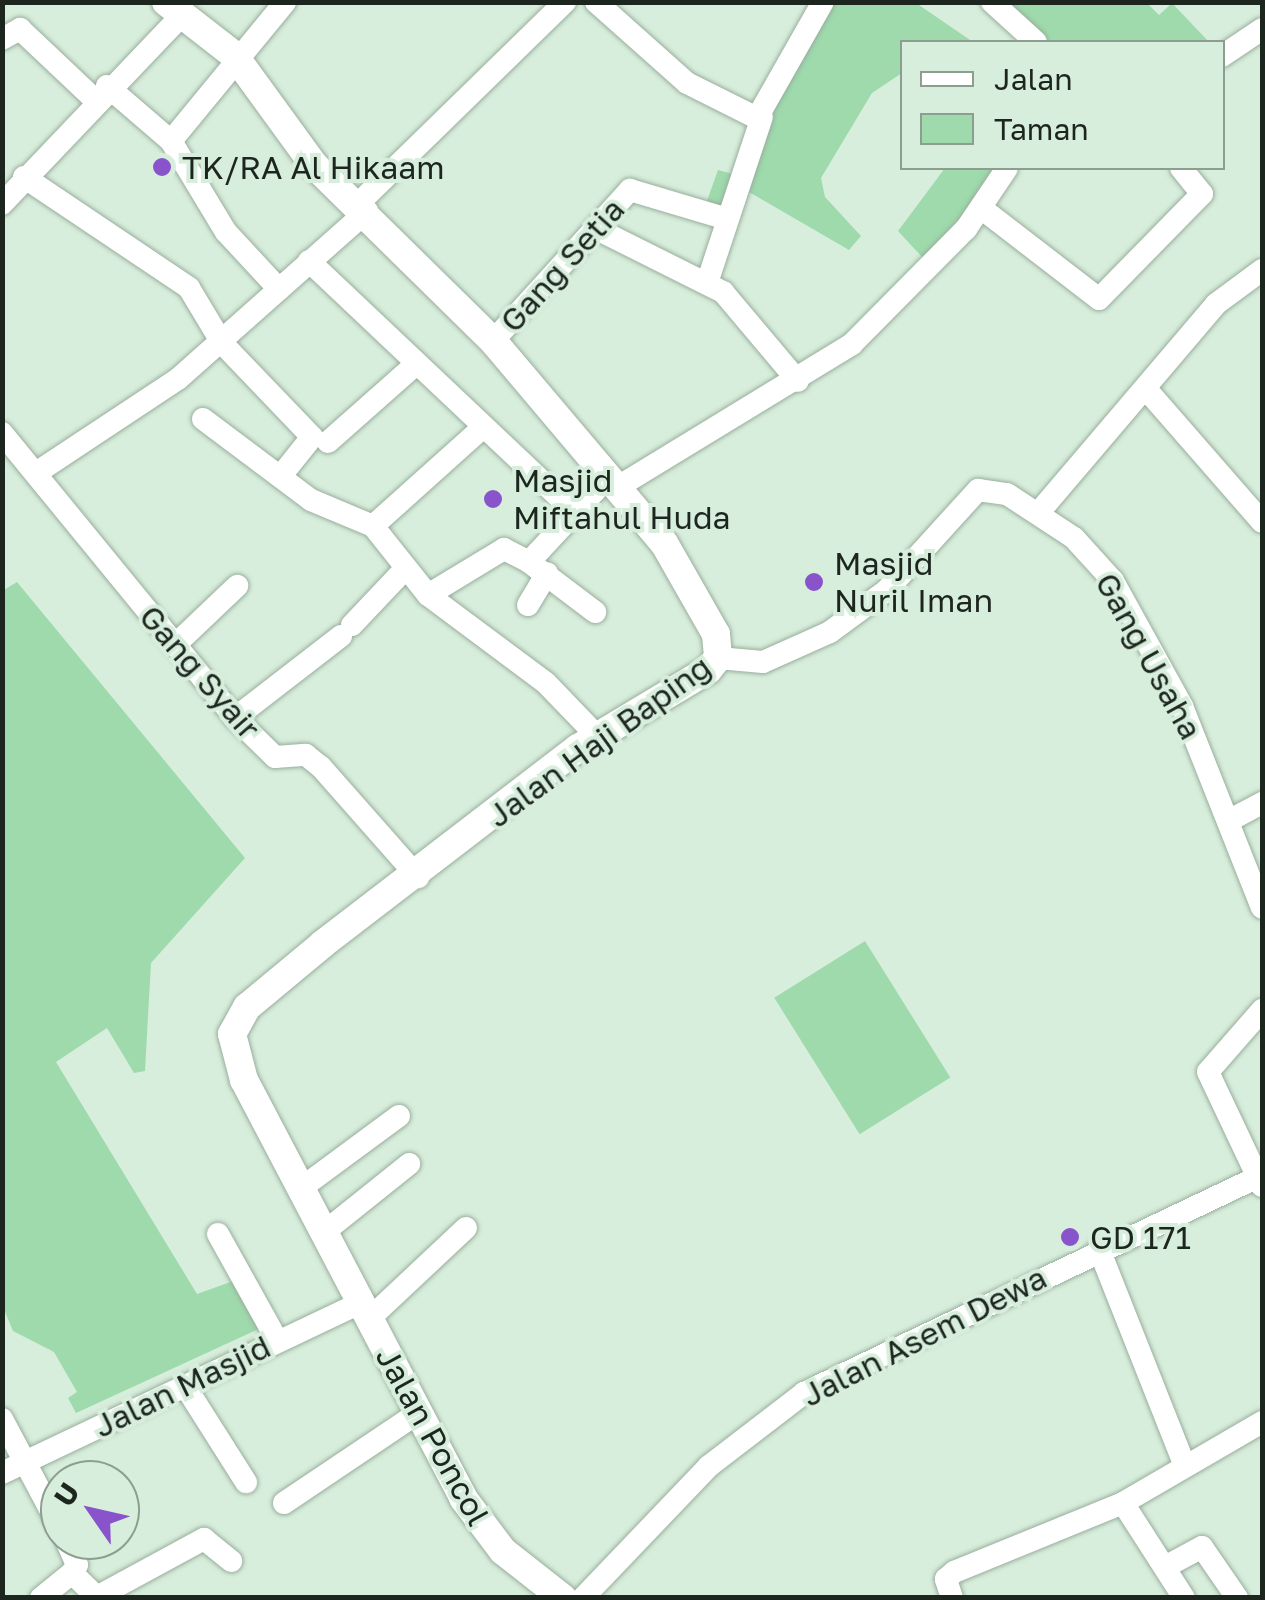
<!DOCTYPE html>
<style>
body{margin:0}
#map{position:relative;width:1265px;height:1600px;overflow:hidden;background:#d8eedc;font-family:"Golos Text",sans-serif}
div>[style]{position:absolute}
.green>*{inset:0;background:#9edaac;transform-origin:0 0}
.roads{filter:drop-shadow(0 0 2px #99ae9d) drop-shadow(0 0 2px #99ae9d)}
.minor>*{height:22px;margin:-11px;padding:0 11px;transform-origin:11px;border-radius:11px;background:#fff}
.tertiary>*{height:28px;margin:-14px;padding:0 14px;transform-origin:14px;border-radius:14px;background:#fff}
.dots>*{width:28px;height:28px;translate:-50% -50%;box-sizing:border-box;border:5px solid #d8eedc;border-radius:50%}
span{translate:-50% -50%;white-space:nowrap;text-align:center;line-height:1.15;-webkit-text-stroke:8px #d8eedc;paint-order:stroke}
.poi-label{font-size:32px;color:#1d251f}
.left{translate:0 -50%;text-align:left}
.street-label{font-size:32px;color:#1d251f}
.frame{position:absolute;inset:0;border:5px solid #1d251f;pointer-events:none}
.legend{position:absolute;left:900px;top:40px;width:325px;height:130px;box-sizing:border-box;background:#d8eedc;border:2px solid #8d9e90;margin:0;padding:12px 18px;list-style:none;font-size:30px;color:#1d251f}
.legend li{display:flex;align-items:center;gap:20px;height:50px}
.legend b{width:50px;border:2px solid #8d9e90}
.north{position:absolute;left:40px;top:1460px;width:100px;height:100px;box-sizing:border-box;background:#d8eedc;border:2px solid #8d9e90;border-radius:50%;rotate:304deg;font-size:28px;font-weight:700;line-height:40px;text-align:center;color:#1d251f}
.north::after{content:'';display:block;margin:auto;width:35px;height:45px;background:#8853cb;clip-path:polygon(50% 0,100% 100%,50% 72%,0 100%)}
</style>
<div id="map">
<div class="green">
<i style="clip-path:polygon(822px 3px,916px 3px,973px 42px,902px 42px,902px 73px,872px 93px,821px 178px,825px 197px,861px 236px,849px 250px,737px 185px,720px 213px,704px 209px,718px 170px,737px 175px)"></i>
<i style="clip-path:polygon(996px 3px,1147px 3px,1159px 15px,1172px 3px,1209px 42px,1040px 42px)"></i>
<i style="clip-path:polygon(945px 168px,1019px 170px,1001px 192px,987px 188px,923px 258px,898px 231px)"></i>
<i style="clip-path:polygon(17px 582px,245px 858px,151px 963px,145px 1071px,134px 1073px,107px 1028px,56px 1062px,197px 1294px,236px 1280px,263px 1327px,76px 1413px,68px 1398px,77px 1392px,54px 1352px,13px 1331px,3px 1307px,2px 591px)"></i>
<i style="left:865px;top:941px;width:161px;height:107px;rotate:58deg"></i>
</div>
<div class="roads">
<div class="minor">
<i style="left:596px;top:2px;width:122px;rotate:41.7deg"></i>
<i style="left:687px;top:83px;width:78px;rotate:26.6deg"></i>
<i style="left:757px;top:118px;width:133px;rotate:-60.4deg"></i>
<i style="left:992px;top:2px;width:59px;rotate:42.3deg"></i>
<i style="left:2px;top:39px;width:21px;rotate:-29deg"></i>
<i style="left:20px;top:29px;width:102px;rotate:43.4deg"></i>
<i style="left:1222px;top:56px;width:48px;rotate:-34deg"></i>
<i style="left:107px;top:86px;width:84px;rotate:40.7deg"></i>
<i style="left:171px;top:141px;width:106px;rotate:58.9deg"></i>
<i style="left:226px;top:232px;width:78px;rotate:47.1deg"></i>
<i style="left:171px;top:141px;width:180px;rotate:-50.6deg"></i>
<i style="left:24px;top:177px;width:199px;rotate:33.9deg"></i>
<i style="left:189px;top:288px;width:64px;rotate:59deg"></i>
<i style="left:222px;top:343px;width:130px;rotate:46.2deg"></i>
<i style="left:312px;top:437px;width:45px;rotate:128.7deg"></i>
<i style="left:359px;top:203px;width:288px;rotate:-44.3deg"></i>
<i style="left:2px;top:204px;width:264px;rotate:-46.4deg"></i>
<i style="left:981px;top:208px;width:149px;rotate:37.6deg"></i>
<i style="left:1099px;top:299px;width:147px;rotate:-45.6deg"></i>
<i style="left:1202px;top:194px;width:33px;rotate:-129deg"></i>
<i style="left:599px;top:230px;width:139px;rotate:26.6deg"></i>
<i style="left:723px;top:292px;width:116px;rotate:49.9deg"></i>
<i style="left:309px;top:261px;width:361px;rotate:43.4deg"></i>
<i style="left:707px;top:283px;width:175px;rotate:-71.7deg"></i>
<i style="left:493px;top:341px;width:204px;rotate:-47.8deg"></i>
<i style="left:630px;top:190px;width:98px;rotate:16.6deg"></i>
<i style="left:1146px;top:389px;width:176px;rotate:48.9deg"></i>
<i style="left:203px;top:419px;width:135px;rotate:36.9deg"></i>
<i style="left:311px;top:500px;width:67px;rotate:22.8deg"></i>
<i style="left:373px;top:526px;width:88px;rotate:51.4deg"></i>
<i style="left:428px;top:595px;width:147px;rotate:36.7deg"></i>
<i style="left:546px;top:683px;width:72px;rotate:46.1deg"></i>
<i style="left:2px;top:433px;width:368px;rotate:50.7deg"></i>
<i style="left:235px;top:718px;width:56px;rotate:44.3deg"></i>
<i style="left:275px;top:757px;width:31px;rotate:-4deg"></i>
<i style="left:306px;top:755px;width:19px;rotate:39deg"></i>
<i style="left:321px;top:767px;width:147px;rotate:48.6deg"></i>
<i style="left:328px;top:442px;width:115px;rotate:-41.5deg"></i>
<i style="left:36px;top:473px;width:170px;rotate:-33.5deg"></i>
<i style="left:178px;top:379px;width:253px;rotate:-41.6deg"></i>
<i style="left:618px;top:487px;width:274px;rotate:-31.4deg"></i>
<i style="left:852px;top:344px;width:162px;rotate:-45.3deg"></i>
<i style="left:966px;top:229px;width:73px;rotate:-56.1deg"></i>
<i style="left:1040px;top:511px;width:272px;rotate:-49.6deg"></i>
<i style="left:1216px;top:304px;width:57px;rotate:-36.5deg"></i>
<i style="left:373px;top:526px;width:145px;rotate:-41.9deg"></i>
<i style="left:529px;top:562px;width:83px;rotate:37.1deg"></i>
<i style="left:428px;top:595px;width:89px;rotate:-31.2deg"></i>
<i style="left:504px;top:549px;width:28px;rotate:27deg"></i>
<i style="left:529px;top:562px;width:117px;rotate:-47.1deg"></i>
<i style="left:528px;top:605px;width:37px;rotate:-59deg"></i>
<i style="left:352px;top:625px;width:74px;rotate:-46.6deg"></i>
<i style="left:175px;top:645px;width:86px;rotate:-43.6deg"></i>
<i style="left:718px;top:658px;width:45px;rotate:5.1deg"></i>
<i style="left:763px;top:662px;width:73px;rotate:-24.1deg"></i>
<i style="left:830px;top:632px;width:69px;rotate:-36.2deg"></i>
<i style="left:886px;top:591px;width:137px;rotate:-47.7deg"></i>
<i style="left:978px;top:490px;width:29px;rotate:8deg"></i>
<i style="left:1007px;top:494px;width:80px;rotate:33.3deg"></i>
<i style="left:1074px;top:538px;width:58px;rotate:47.8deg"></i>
<i style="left:1113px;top:581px;width:143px;rotate:61.1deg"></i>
<i style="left:1182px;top:706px;width:217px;rotate:68.4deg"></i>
<i style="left:235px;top:718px;width:134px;rotate:-37.7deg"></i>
<i style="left:1230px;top:820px;width:36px;rotate:-28deg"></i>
<i style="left:1262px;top:1010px;width:82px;rotate:131.1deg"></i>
<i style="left:1208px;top:1072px;width:126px;rotate:64.7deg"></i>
<i style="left:304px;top:1186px;width:118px;rotate:-36.4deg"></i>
<i style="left:328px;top:1229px;width:104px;rotate:-38.7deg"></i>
<i style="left:218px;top:1234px;width:121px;rotate:60.9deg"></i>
<i style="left:1099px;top:1249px;width:228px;rotate:68.4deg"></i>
<i style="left:369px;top:1319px;width:133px;rotate:-43.2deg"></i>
<i style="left:185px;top:1386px;width:114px;rotate:57.6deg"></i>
<i style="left:2px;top:1419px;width:123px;rotate:62deg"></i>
<i style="left:2px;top:1473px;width:399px;rotate:-25.4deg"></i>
<i style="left:284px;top:1503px;width:158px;rotate:-33.9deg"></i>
<i style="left:1123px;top:1503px;width:113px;rotate:57.3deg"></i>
<i style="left:66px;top:1540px;width:27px;rotate:66deg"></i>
<i style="left:77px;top:1565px;width:9px;rotate:122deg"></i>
<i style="left:1165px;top:1567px;width:42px;rotate:-28.4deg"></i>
<i style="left:1202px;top:1547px;width:62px;rotate:55.5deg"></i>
<i style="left:72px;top:1573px;width:35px;rotate:44deg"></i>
<i style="left:97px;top:1597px;width:122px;rotate:-28.5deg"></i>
<i style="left:204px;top:1539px;width:35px;rotate:39deg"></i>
<i style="left:41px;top:1598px;width:40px;rotate:-39deg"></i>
<i style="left:583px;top:1598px;width:182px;rotate:-46.3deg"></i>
<i style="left:709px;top:1466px;width:120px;rotate:-37.5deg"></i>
<i style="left:804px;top:1393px;width:507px;rotate:-25.45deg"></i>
<i style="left:952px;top:1598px;width:20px;rotate:-108deg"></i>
<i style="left:946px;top:1579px;width:11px;rotate:-41deg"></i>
<i style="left:954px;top:1572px;width:183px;rotate:-22.2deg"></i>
<i style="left:1123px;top:1503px;width:161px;rotate:-30.2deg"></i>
</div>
<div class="tertiary">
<i style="left:166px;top:2px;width:86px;rotate:37.9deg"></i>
<i style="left:234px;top:55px;width:136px;rotate:54deg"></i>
<i style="left:314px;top:165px;width:251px;rotate:44.5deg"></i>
<i style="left:493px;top:341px;width:265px;rotate:49.8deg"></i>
<i style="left:664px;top:543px;width:105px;rotate:60.3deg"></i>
<i style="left:716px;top:634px;width:24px;rotate:85deg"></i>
<i style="left:718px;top:658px;width:16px;rotate:130deg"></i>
<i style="left:708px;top:670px;width:152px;rotate:149deg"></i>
<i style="left:578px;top:748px;width:322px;rotate:142.5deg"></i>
<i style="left:323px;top:944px;width:99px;rotate:140.3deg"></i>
<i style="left:247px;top:1007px;width:31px;rotate:119deg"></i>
<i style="left:232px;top:1034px;width:48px;rotate:75.4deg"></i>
<i style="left:244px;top:1080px;width:472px;rotate:62.3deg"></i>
<i style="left:463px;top:1498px;width:66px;rotate:53deg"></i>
<i style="left:503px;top:1551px;width:76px;rotate:38.1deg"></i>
</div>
</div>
<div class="dots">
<i style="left:162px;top:167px;background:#8853cb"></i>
<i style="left:493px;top:499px;background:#8853cb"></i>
<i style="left:814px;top:582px;background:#8853cb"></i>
<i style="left:1070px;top:1237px;background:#8853cb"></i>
</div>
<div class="poi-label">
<span class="left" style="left:182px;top:167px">TK/RA Al Hikaam</span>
<span class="left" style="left:513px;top:499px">Masjid<br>Miftahul Huda</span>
<span class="left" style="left:834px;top:582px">Masjid<br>Nuril Iman</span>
<span class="left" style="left:1090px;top:1237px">GD 171</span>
</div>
<div class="street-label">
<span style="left:562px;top:265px;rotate:-48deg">Gang Setia</span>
<span style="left:1149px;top:656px;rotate:61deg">Gang Usaha</span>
<span style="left:200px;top:672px;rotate:49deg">Gang Syair</span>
<span style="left:599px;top:741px;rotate:-36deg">Jalan Haji Baping</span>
<span style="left:924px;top:1336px;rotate:-27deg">Jalan Asem Dewa</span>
<span style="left:182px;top:1386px;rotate:-26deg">Jalan Masjid</span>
<span style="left:433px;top:1436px;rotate:61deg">Jalan Poncol</span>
</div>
<div class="frame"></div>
<ul class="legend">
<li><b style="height:12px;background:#fff"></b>Jalan</li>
<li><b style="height:28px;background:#9edaac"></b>Taman</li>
</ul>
<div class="north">U</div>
</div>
